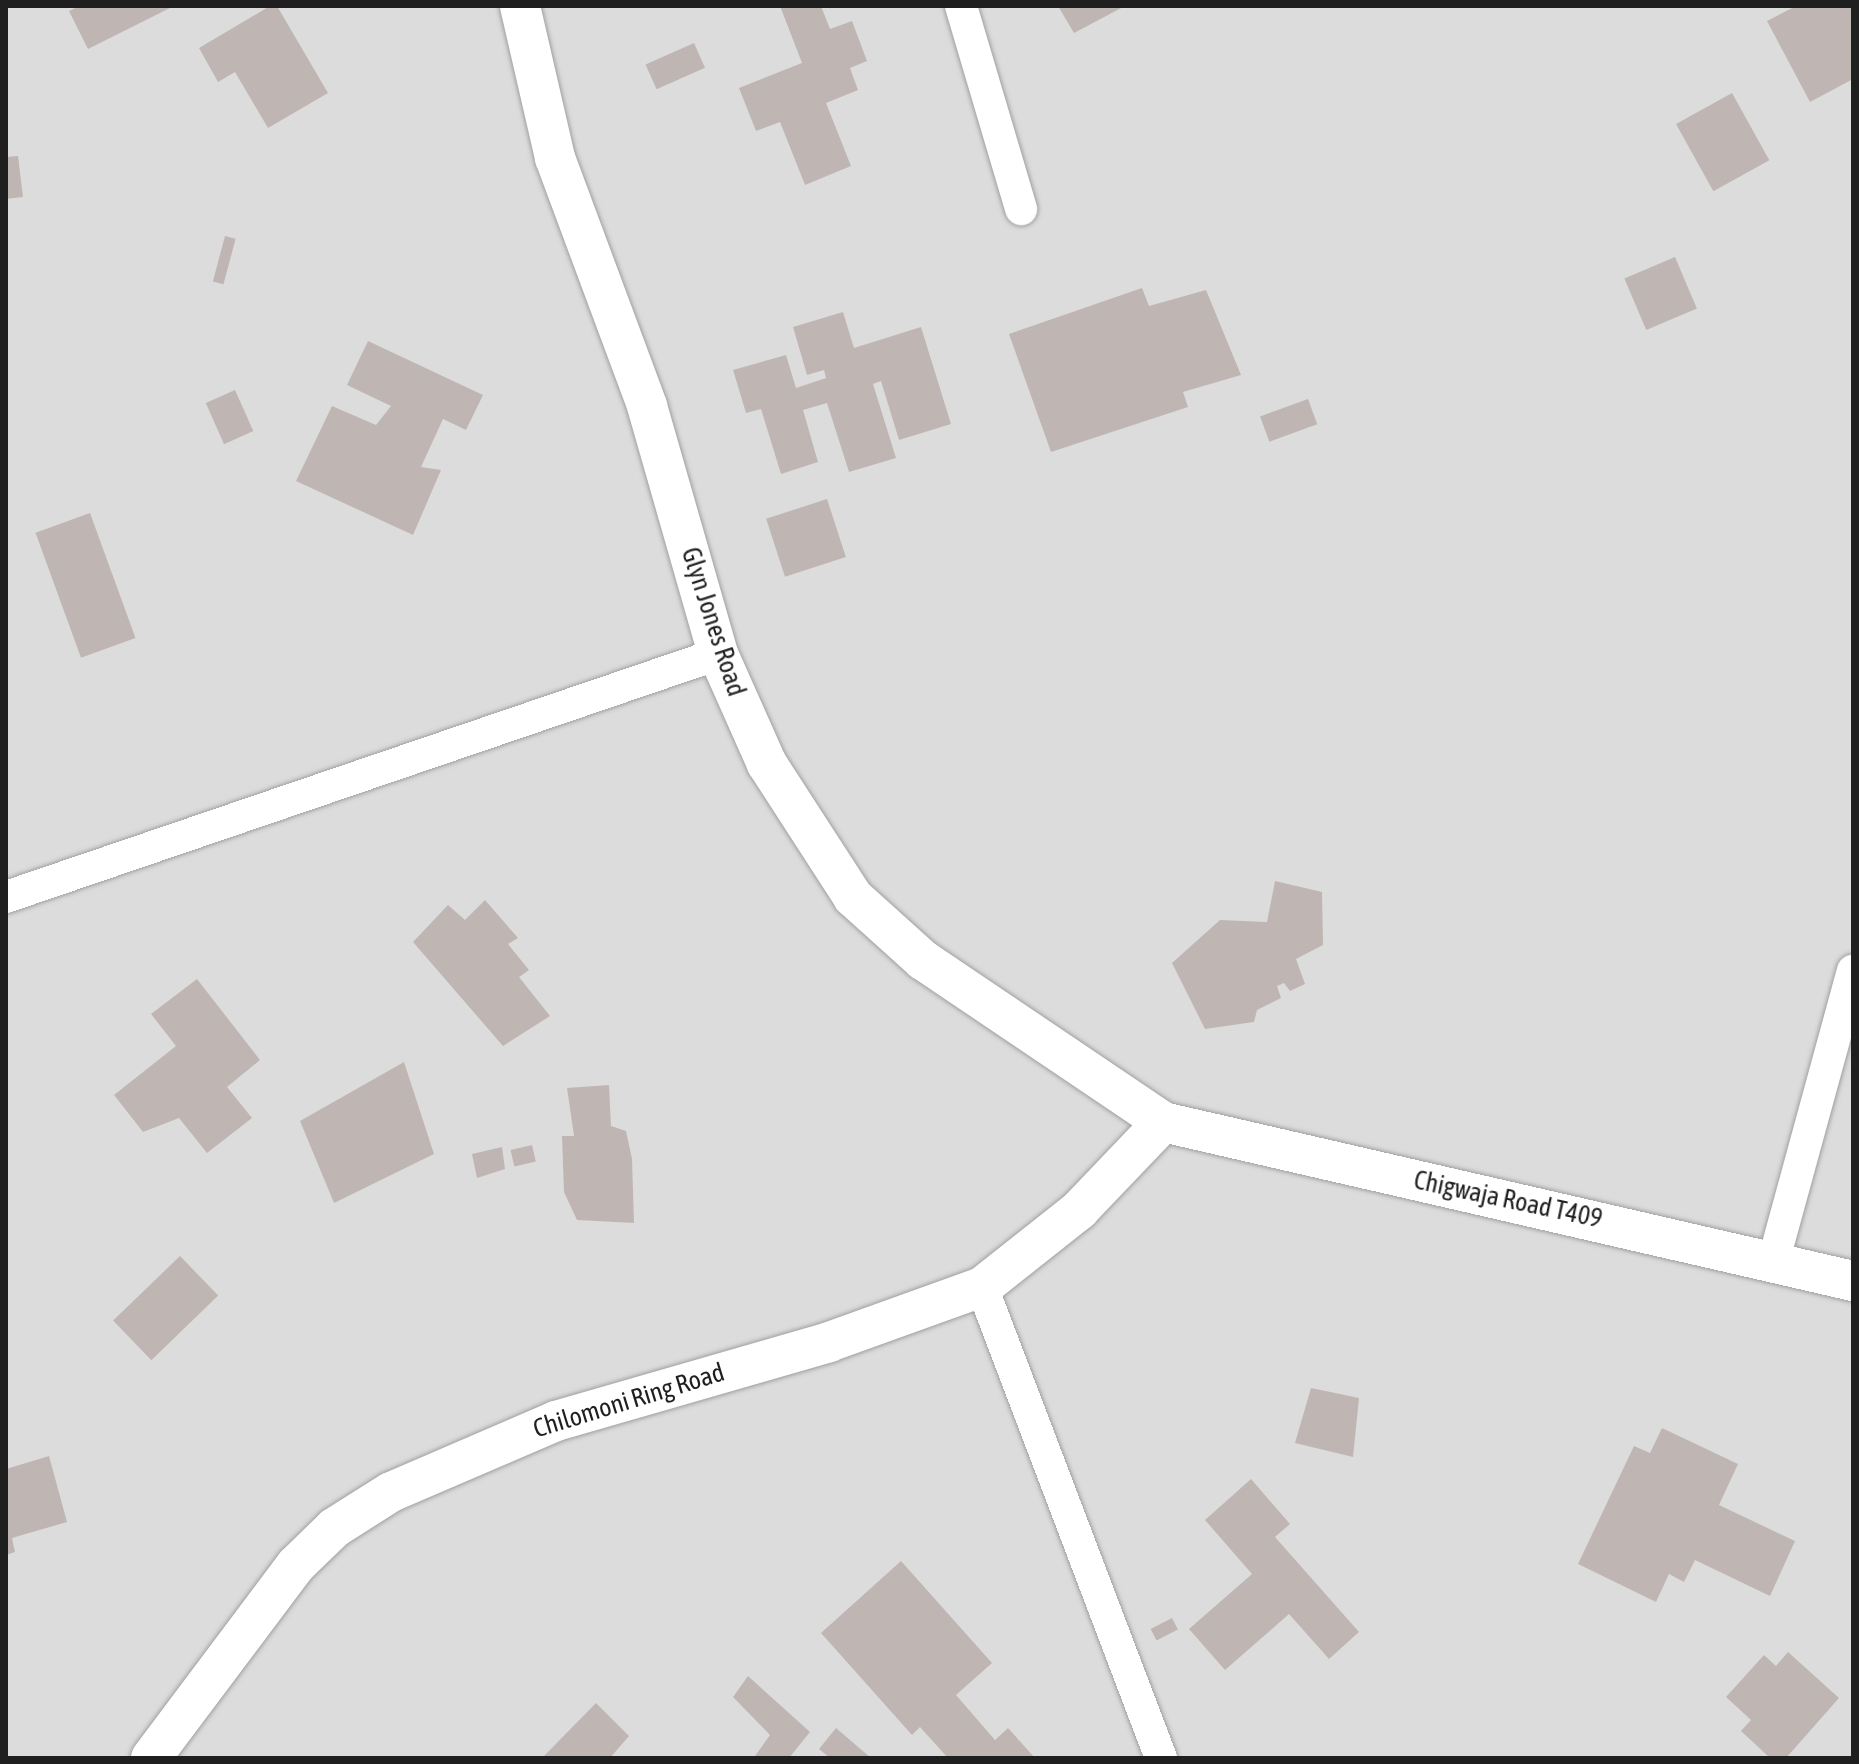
<!DOCTYPE html>
<style>
body{margin:0}
#map{position:relative;width:1859px;height:1764px;overflow:hidden;background:#efebe6;font-family:"Asap Condensed",sans-serif}
div>[style]{position:absolute}
.residential>*{inset:0;background:#dddcdc;transform-origin:0 0}
.building>*{inset:0;background:#bfb6b3;transform-origin:0 0}
.roads{filter:drop-shadow(0 0 2px #a0a0a0) drop-shadow(0 0 2px #a0a0a0)}
.minor>*{height:32px;margin:-16px;padding:0 16px;transform-origin:16px;border-radius:16px;background:#fff}
.tertiary>*{height:40px;margin:-20px;padding:0 20px;transform-origin:20px;border-radius:20px;background:#fff}
span{translate:-50% -50%;white-space:nowrap;text-align:center;line-height:1.15;-webkit-text-stroke:6px #fff;paint-order:stroke}
.street-label{font-size:26px;color:#1f1f1f}
.frame{position:absolute;inset:0;border:8px solid #1f1f1f;pointer-events:none}
</style>
<div id="map">
<div class="residential">
<i style="left:6px;top:6px;width:1847px;height:1752px"></i>
</div>
<div class="building">
<i style="clip-path:polygon(79px 6px,174px 6px,88px 49px,69px 11px)"></i>
<i style="clip-path:polygon(270px 6px,277px 6px,328px 93px,268px 128px,235px 72px,218px 82px,199px 48px)"></i>
<i style="clip-path:polygon(780px 6px,821px 6px,830px 29px,852px 21px,867px 61px,850px 68px,858px 90px,826px 103px,851px 166px,805px 185px,780px 122px,756px 131px,739px 88px,802px 63px)"></i>
<i style="clip-path:polygon(1058px 6px,1125px 6px,1074px 33px)"></i>
<i style="clip-path:polygon(1796px 6px,1853px 6px,1853px 79px,1810px 102px,1767px 21px)"></i>
<i style="left:694px;top:43px;width:27px;height:53px;rotate:66deg"></i>
<i style="left:1732px;top:93px;width:77px;height:64px;rotate:61deg"></i>
<i style="clip-path:polygon(18px 156px,23px 197px,6px 199px,6px 157px)"></i>
<i style="left:225px;top:236px;width:11px;height:47px;rotate:15deg"></i>
<i style="left:1675px;top:257px;width:56px;height:55px;rotate:67deg"></i>
<i style="clip-path:polygon(1142px 288px,1149px 306px,1206px 290px,1241px 375px,1183px 392px,1188px 407px,1051px 452px,1009px 334px)"></i>
<i style="clip-path:polygon(843px 312px,854px 348px,921px 327px,951px 424px,899px 440px,881px 381px,873px 384px,896px 458px,849px 472px,827px 403px,803px 410px,818px 462px,781px 474px,761px 409px,746px 413px,733px 370px,786px 355px,796px 388px,826px 378px,824px 370px,807px 375px,793px 327px)"></i>
<i style="clip-path:polygon(368px 341px,483px 395px,466px 430px,443px 419px,421px 467px,441px 470px,413px 535px,296px 481px,332px 406px,376px 425px,391px 406px,347px 385px)"></i>
<i style="left:235px;top:390px;width:45px;height:32px;rotate:66deg"></i>
<i style="left:1308px;top:399px;width:27px;height:51px;rotate:70deg"></i>
<i style="left:827px;top:499px;width:61px;height:64px;rotate:72deg"></i>
<i style="left:90px;top:513px;width:133px;height:58px;rotate:70deg"></i>
<i style="clip-path:polygon(1275px 881px,1322px 892px,1323px 945px,1296px 959px,1305px 984px,1290px 991px,1284px 983px,1277px 986px,1281px 998px,1257px 1010px,1254px 1022px,1205px 1029px,1172px 963px,1220px 920px,1267px 922px)"></i>
<i style="clip-path:polygon(485px 900px,518px 938px,508px 944px,529px 970px,519px 977px,550px 1016px,503px 1046px,413px 942px,448px 905px,465px 920px)"></i>
<i style="clip-path:polygon(197px 979px,260px 1060px,227px 1087px,252px 1118px,207px 1153px,179px 1118px,143px 1132px,114px 1095px,176px 1046px,151px 1014px)"></i>
<i style="clip-path:polygon(404px 1062px,434px 1154px,334px 1203px,300px 1121px)"></i>
<i style="clip-path:polygon(609px 1085px,611px 1126px,626px 1131px,632px 1159px,634px 1223px,577px 1220px,564px 1192px,562px 1136px,574px 1136px,567px 1088px)"></i>
<i style="left:532px;top:1145px;width:17px;height:22px;rotate:77deg"></i>
<i style="clip-path:polygon(502px 1147px,505px 1169px,477px 1178px,472px 1154px)"></i>
<i style="left:180px;top:1256px;width:55px;height:93px;rotate:46deg"></i>
<i style="clip-path:polygon(1311px 1388px,1359px 1398px,1353px 1457px,1295px 1443px)"></i>
<i style="clip-path:polygon(1662px 1428px,1738px 1464px,1719px 1505px,1795px 1541px,1770px 1596px,1695px 1560px,1684px 1582px,1669px 1574px,1656px 1602px,1578px 1564px,1634px 1446px,1650px 1453px)"></i>
<i style="clip-path:polygon(49px 1456px,67px 1522px,12px 1538px,15px 1552px,6px 1555px,6px 1469px)"></i>
<i style="clip-path:polygon(1251px 1479px,1290px 1524px,1275px 1537px,1359px 1632px,1329px 1659px,1289px 1614px,1225px 1670px,1189px 1629px,1252px 1574px,1205px 1520px)"></i>
<i style="clip-path:polygon(901px 1561px,992px 1663px,956px 1695px,995px 1740px,1008px 1728px,1035px 1758px,948px 1758px,920px 1727px,912px 1735px,821px 1633px)"></i>
<i style="left:1172px;top:1618px;width:13px;height:24px;rotate:63deg"></i>
<i style="clip-path:polygon(1788px 1652px,1839px 1698px,1786px 1758px,1770px 1758px,1741px 1731px,1751px 1720px,1726px 1697px,1764px 1655px,1776px 1666px)"></i>
<i style="clip-path:polygon(748px 1676px,810px 1732px,789px 1758px,755px 1756px,770px 1735px,733px 1697px)"></i>
<i style="clip-path:polygon(596px 1703px,629px 1736px,610px 1758px,542px 1758px)"></i>
<i style="clip-path:polygon(836px 1728px,871px 1758px,830px 1758px,819px 1749px)"></i>
</div>
<div class="roads">
<div class="minor">
<i style="left:961px;top:6px;width:212px;rotate:73.5deg"></i>
<i style="left:6px;top:897px;width:752px;rotate:-18.84deg"></i>
<i style="left:1774px;top:1259px;width:299px;rotate:-74.7deg"></i>
<i style="left:982px;top:1287px;width:504px;rotate:69.19deg"></i>
</div>
<div class="tertiary">
<i style="left:520px;top:6px;width:156px;rotate:77deg"></i>
<i style="left:555px;top:158px;width:265px;rotate:69.6deg"></i>
<i style="left:647px;top:406px;width:258px;rotate:74deg"></i>
<i style="left:718px;top:654px;width:120px;rotate:66deg"></i>
<i style="left:767px;top:764px;width:158px;rotate:57.1deg"></i>
<i style="left:853px;top:897px;width:94px;rotate:42deg"></i>
<i style="left:923px;top:960px;width:290px;rotate:34deg"></i>
<i style="left:1163px;top:1122px;width:708px;rotate:12.98deg"></i>
<i style="left:151px;top:1758px;width:241px;rotate:-53.1deg"></i>
<i style="left:296px;top:1565px;width:53px;rotate:-44.2deg"></i>
<i style="left:334px;top:1528px;width:67px;rotate:-32.3deg"></i>
<i style="left:391px;top:1492px;width:180px;rotate:-23.3deg"></i>
<i style="left:556px;top:1421px;width:284px;rotate:-16.1deg"></i>
<i style="left:829px;top:1342px;width:163px;rotate:-19.8deg"></i>
<i style="left:982px;top:1287px;width:124px;rotate:-38.4deg"></i>
<i style="left:1079px;top:1210px;width:122px;rotate:-46.3deg"></i>
</div>
</div>
<div class="street-label">
<span style="left:713px;top:622px;rotate:72deg">Glyn Jones Road</span>
<span style="left:1508px;top:1200px;rotate:12deg">Chigwaja Road T409</span>
<span style="left:629px;top:1401px;rotate:-17deg">Chilomoni Ring Road</span>
</div>
<div class="frame"></div>
</div>
